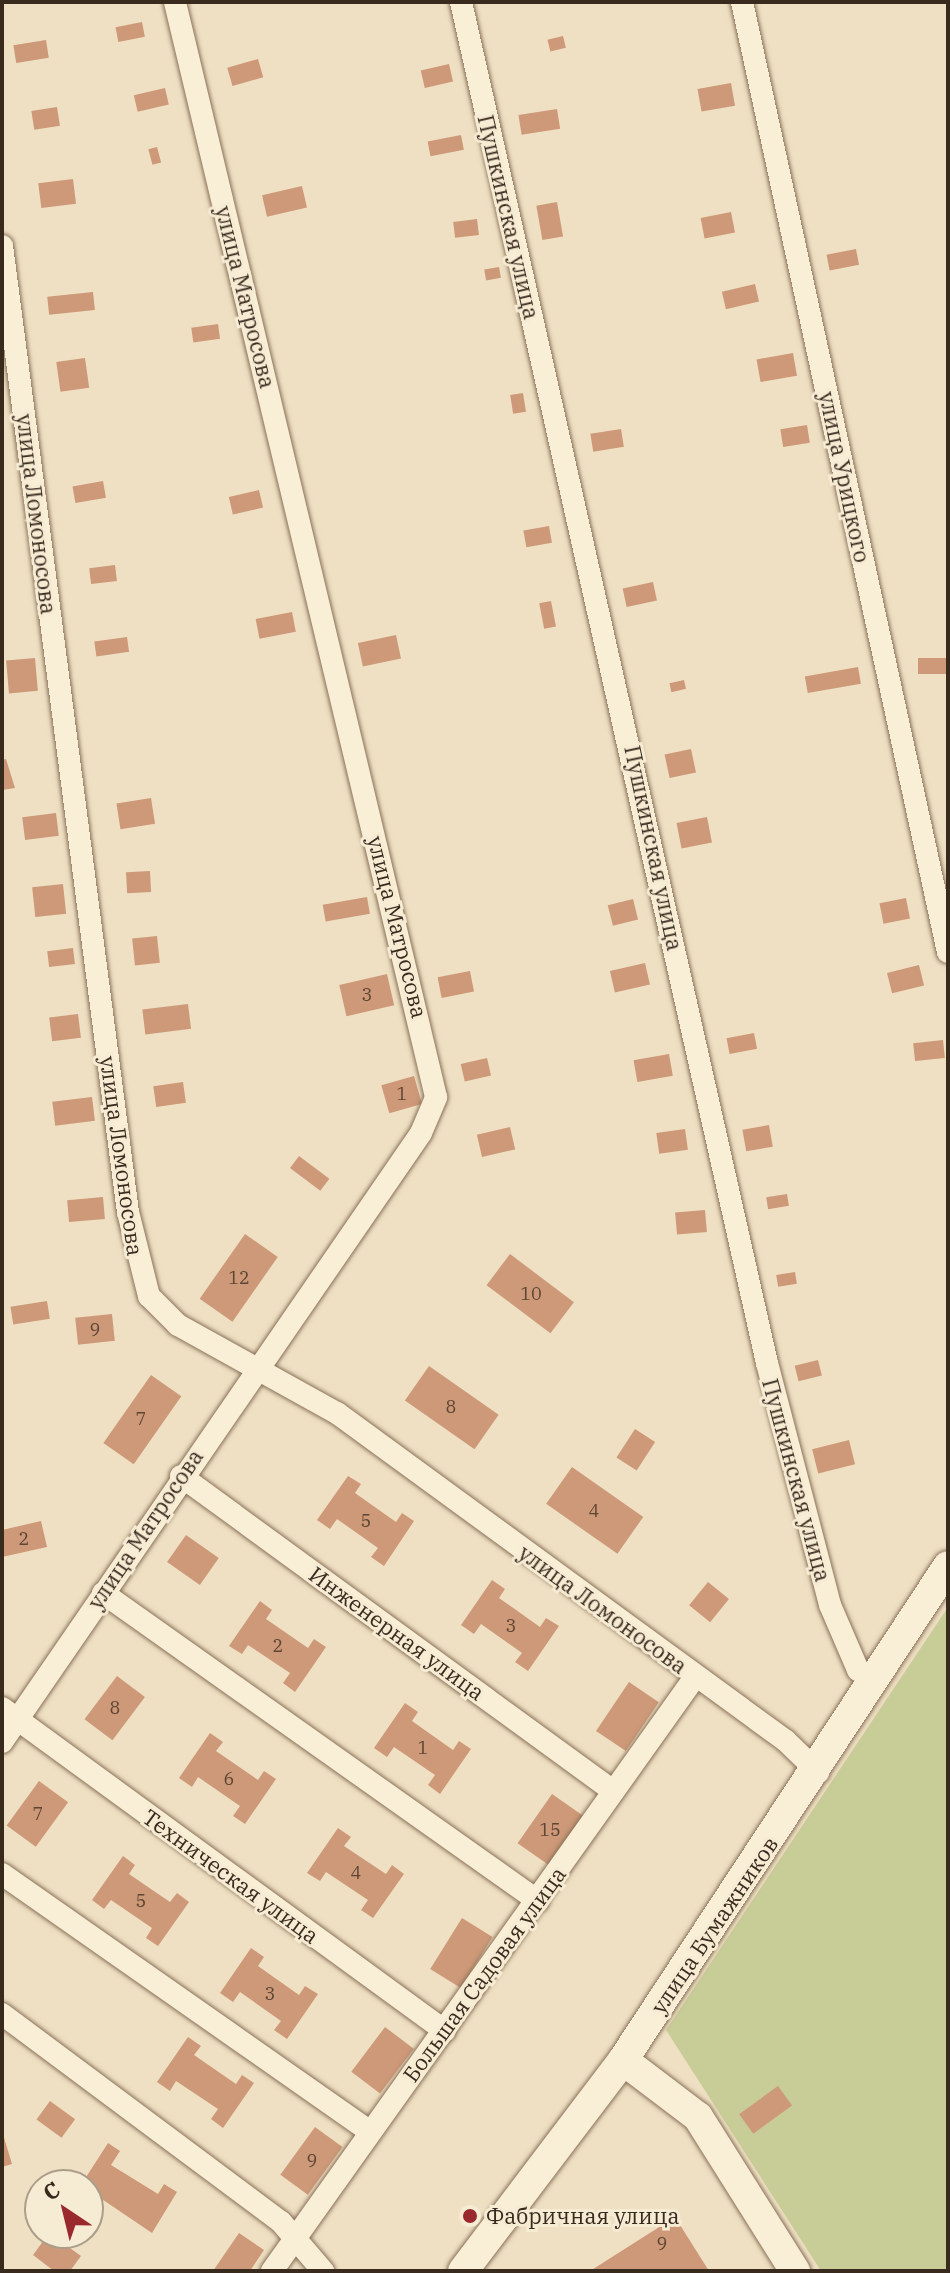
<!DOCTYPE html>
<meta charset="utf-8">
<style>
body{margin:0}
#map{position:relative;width:950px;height:2273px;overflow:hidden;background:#efe0c3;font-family:"IBM Plex Serif",serif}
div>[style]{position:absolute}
.green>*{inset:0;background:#c8cd97}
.building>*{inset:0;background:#cd9978;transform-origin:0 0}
.roads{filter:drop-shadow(0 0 2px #897159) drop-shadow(0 0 2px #897159)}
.street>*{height:22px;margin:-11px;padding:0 11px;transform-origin:11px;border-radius:11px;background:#f9eed6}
.secondary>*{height:30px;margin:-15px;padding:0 15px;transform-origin:15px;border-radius:15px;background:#f9eed6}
.dots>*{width:22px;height:22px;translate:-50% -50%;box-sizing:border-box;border:4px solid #f6ebd3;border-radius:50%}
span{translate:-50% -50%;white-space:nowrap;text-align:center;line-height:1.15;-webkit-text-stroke:6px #f6ebd3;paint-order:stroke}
.number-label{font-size:18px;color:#5e4634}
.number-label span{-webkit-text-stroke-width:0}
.street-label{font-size:22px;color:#392a1e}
.poi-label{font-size:22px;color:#392a1e}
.left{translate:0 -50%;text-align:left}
.frame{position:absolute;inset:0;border:4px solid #392a1e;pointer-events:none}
.north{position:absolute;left:24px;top:2169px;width:80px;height:80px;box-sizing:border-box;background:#f6ebd3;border:2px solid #aa9e8b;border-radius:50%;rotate:325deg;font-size:22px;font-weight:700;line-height:32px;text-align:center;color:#392a1e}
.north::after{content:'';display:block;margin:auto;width:28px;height:36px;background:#99292d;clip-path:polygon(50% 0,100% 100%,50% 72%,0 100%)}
</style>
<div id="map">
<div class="green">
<i style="clip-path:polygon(948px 1607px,948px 2271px,821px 2271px,666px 2030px)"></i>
</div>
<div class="building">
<i style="left:142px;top:22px;width:15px;height:27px;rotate:79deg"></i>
<i style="left:563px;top:36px;width:12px;height:16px;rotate:76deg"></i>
<i style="left:46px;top:40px;width:18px;height:33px;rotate:81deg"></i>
<i style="left:258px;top:59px;width:19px;height:32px;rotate:74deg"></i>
<i style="left:449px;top:64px;width:18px;height:29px;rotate:77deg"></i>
<i style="left:731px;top:83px;width:23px;height:34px;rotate:80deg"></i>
<i style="left:165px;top:88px;width:17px;height:32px;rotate:77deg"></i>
<i style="left:57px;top:107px;width:19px;height:26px;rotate:81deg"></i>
<i style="left:557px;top:109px;width:20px;height:39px;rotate:81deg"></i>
<i style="left:461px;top:135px;width:15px;height:34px;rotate:79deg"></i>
<i style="left:157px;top:147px;width:16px;height:9px;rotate:75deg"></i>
<i style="left:73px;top:179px;width:25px;height:35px;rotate:83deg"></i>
<i style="left:302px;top:186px;width:22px;height:41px;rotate:77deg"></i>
<i style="left:557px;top:202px;width:35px;height:21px;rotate:80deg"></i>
<i style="left:731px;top:212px;width:21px;height:31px;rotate:79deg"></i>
<i style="left:477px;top:219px;width:16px;height:24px;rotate:83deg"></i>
<i style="left:856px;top:249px;width:16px;height:30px;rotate:79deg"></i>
<i style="left:499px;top:267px;width:11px;height:15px;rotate:80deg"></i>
<i style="left:755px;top:284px;width:18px;height:34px;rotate:77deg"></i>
<i style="left:93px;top:292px;width:18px;height:46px;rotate:84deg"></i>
<i style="left:218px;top:324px;width:15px;height:27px;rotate:82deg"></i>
<i style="left:793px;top:353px;width:23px;height:37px;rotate:80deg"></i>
<i style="left:85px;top:358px;width:30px;height:29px;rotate:82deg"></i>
<i style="left:523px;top:393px;width:19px;height:13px;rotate:81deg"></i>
<i style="left:807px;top:425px;width:18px;height:27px;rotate:81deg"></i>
<i style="left:621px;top:429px;width:18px;height:31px;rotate:81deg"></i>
<i style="left:103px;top:481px;width:17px;height:31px;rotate:80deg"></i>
<i style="left:259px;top:490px;width:18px;height:31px;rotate:77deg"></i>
<i style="left:549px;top:526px;width:17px;height:26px;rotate:80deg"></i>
<i style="left:115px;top:565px;width:16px;height:26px;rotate:83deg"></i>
<i style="left:653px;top:582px;width:19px;height:31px;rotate:78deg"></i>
<i style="left:551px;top:601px;width:26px;height:12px;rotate:79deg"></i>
<i style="left:292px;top:612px;width:20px;height:37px;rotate:79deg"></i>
<i style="left:396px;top:635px;width:24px;height:39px;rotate:78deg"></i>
<i style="left:127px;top:637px;width:15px;height:33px;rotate:82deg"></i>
<i style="left:35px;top:658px;width:33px;height:29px;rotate:85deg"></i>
<i style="left:948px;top:658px;width:16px;height:30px;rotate:90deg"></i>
<i style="left:858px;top:667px;width:17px;height:54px;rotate:80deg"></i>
<i style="left:684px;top:680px;width:9px;height:15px;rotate:77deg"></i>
<i style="left:691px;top:749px;width:24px;height:27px;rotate:78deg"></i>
<i style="clip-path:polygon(6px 759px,15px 788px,2px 790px,2px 760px)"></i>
<i style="left:151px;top:798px;width:26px;height:35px;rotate:81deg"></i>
<i style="left:56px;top:813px;width:23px;height:34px;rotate:83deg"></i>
<i style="left:707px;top:817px;width:26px;height:31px;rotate:79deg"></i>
<i style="left:150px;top:871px;width:21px;height:24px;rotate:87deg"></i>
<i style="left:63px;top:884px;width:30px;height:31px;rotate:84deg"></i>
<i style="left:367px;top:897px;width:17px;height:45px;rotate:80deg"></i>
<i style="left:906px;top:898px;width:21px;height:27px;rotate:79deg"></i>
<i style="left:633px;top:899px;width:21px;height:26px;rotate:76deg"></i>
<i style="left:157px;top:936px;width:27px;height:25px;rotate:84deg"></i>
<i style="left:73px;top:948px;width:16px;height:26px;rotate:83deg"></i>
<i style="left:645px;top:963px;width:22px;height:36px;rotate:77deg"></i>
<i style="left:919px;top:965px;width:21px;height:33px;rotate:76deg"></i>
<i style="left:470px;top:971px;width:21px;height:33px;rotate:79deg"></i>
<i style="left:387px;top:974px;width:32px;height:49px;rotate:77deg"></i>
<i style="left:188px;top:1004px;width:25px;height:46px;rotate:83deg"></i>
<i style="left:78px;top:1014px;width:24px;height:29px;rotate:83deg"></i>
<i style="left:754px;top:1033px;width:16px;height:28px;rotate:79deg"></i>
<i style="left:943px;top:1040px;width:18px;height:30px;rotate:84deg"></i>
<i style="left:669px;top:1054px;width:22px;height:36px;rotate:80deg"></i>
<i style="left:487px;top:1058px;width:18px;height:27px;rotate:77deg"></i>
<i style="left:414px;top:1076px;width:29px;height:34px;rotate:74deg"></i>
<i style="left:183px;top:1082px;width:21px;height:30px;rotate:82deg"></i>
<i style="left:92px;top:1097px;width:24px;height:40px;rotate:83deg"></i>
<i style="left:769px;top:1125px;width:22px;height:27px;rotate:80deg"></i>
<i style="left:510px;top:1127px;width:23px;height:34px;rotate:77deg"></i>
<i style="left:685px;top:1129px;width:21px;height:29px;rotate:82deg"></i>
<i style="left:299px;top:1156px;width:38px;height:15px;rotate:37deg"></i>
<i style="left:787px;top:1194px;width:12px;height:21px;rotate:81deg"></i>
<i style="left:103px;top:1197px;width:22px;height:36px;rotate:85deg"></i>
<i style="left:705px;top:1210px;width:22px;height:30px;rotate:85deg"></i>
<i style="left:245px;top:1234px;width:40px;height:79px;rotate:35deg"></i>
<i style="left:510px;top:1254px;width:80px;height:39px;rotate:37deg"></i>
<i style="left:795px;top:1272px;width:12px;height:19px;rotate:81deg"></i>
<i style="left:47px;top:1301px;width:18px;height:37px;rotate:81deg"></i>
<i style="left:112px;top:1314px;width:27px;height:37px;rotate:84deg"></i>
<i style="left:818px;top:1360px;width:16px;height:24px;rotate:76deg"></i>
<i style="left:429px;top:1366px;width:85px;height:42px;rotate:35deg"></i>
<i style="left:151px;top:1375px;width:37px;height:83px;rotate:35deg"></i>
<i style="left:635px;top:1429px;width:24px;height:34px;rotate:33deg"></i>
<i style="left:849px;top:1440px;width:25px;height:38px;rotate:76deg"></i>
<i style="left:572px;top:1467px;width:87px;height:45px;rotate:35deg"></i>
<i style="clip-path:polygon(348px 1476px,361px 1484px,355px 1493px,396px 1522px,402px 1513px,414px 1521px,384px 1566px,371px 1557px,378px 1548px,337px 1519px,330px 1529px,317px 1520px)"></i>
<i style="clip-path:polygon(41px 1521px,47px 1547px,2px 1557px,2px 1530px)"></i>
<i style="left:186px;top:1535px;width:40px;height:33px;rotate:35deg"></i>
<i style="clip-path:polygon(492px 1580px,505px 1589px,499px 1598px,540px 1627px,546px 1618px,559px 1626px,528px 1671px,515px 1662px,522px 1653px,481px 1624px,474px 1634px,461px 1625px)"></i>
<i style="left:708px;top:1582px;width:27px;height:30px;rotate:39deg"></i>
<i style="clip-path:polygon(260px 1601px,272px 1610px,266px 1619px,308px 1648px,314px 1639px,326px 1647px,295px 1692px,283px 1683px,290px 1673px,248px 1645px,242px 1654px,229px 1646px)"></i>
<i style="left:117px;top:1676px;width:35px;height:54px;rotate:37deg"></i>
<i style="left:629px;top:1682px;width:36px;height:59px;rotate:34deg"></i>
<i style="clip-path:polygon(405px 1703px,418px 1712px,412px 1721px,453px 1750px,459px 1741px,471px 1749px,440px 1794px,428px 1785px,435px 1775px,394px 1747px,387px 1757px,374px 1748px)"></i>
<i style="clip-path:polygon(210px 1733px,223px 1742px,216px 1751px,258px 1780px,264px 1771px,276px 1779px,245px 1824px,233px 1816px,240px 1806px,198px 1777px,192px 1787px,179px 1778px)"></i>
<i style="left:39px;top:1781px;width:36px;height:55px;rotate:36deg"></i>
<i style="left:552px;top:1794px;width:38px;height:60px;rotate:35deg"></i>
<i style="clip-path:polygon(338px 1828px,351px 1837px,344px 1846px,386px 1874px,392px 1865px,404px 1874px,373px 1918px,361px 1910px,368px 1900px,326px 1872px,320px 1881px,307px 1873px)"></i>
<i style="clip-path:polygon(123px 1856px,135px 1865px,129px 1874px,170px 1902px,177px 1893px,189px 1902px,158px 1946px,146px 1938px,152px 1928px,111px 1900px,104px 1909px,92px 1900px)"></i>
<i style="left:462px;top:1918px;width:36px;height:60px;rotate:32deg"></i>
<i style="clip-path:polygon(251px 1948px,264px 1957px,258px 1966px,299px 1995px,305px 1986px,318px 1994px,287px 2039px,274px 2030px,281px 2021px,240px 1992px,233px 2002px,220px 1993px)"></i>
<i style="left:385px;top:2027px;width:36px;height:56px;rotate:37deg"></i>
<i style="clip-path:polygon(188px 2037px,201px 2046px,194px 2055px,236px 2084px,242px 2075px,254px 2083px,223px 2128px,211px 2119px,218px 2109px,176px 2081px,170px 2091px,157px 2082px)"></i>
<i style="left:778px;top:2086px;width:24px;height:48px;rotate:54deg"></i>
<i style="left:50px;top:2101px;width:31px;height:23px;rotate:36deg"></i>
<i style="left:315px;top:2127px;width:34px;height:59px;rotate:36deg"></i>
<i style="clip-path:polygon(2px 2131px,12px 2164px,2px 2167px)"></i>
<i style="clip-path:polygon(108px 2143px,120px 2151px,111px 2165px,158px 2194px,164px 2184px,177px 2192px,152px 2233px,81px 2185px)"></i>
<i style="clip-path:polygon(675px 2217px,709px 2271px,590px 2271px)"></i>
<i style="clip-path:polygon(49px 2233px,81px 2256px,70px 2271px,54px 2271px,33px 2255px)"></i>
<i style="clip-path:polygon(239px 2233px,264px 2250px,250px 2271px,213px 2271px)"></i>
</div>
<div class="roads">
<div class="street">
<i style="left:461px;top:2px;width:1395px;rotate:77.33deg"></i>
<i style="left:767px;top:1363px;width:250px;rotate:75.4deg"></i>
<i style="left:830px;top:1605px;width:71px;rotate:66.7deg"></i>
<i style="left:858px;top:1670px;width:20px;rotate:30deg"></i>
<i style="left:742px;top:2px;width:972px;rotate:77.77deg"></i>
<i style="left:2px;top:246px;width:974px;rotate:82.57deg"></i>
<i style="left:128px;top:1212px;width:87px;rotate:76deg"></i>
<i style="left:149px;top:1296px;width:41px;rotate:45deg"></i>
<i style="left:178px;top:1325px;width:182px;rotate:29deg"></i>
<i style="left:337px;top:1413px;width:556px;rotate:36.15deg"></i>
<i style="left:786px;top:1741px;width:45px;rotate:44.1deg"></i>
<i style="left:181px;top:1476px;width:535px;rotate:36.1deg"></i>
<i style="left:103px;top:1593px;width:533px;rotate:35.3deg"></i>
<i style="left:2px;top:1708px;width:548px;rotate:36.1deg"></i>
<i style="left:2px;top:1742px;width:739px;rotate:-55.47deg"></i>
<i style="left:421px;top:1133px;width:39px;rotate:-67deg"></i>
<i style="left:436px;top:1097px;width:1126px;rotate:-103.41deg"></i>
<i style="left:2px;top:1874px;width:449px;rotate:35deg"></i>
<i style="left:2px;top:2014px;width:348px;rotate:36.7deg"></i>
<i style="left:281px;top:2222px;width:65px;rotate:49.4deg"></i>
<i style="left:272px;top:2271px;width:729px;rotate:-54.54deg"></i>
</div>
<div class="secondary">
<i style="left:623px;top:2060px;width:94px;rotate:37.2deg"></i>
<i style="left:698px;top:2117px;width:182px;rotate:57.8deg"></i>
<i style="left:463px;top:2271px;width:265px;rotate:-52.8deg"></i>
<i style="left:623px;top:2060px;width:591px;rotate:-56.66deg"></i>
</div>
</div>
<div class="dots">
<i style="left:470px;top:2216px;background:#99292d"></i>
</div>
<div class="number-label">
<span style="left:367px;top:995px">3</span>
<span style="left:402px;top:1094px">1</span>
<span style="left:239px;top:1278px">12</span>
<span style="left:531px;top:1294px">10</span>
<span style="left:95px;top:1330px">9</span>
<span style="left:451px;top:1407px">8</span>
<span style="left:141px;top:1419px">7</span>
<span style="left:594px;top:1511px">4</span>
<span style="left:366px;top:1521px">5</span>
<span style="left:24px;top:1539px">2</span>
<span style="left:511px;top:1626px">3</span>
<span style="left:278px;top:1646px">2</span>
<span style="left:115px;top:1708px">8</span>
<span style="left:423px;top:1748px">1</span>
<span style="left:229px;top:1779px">6</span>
<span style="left:38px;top:1814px">7</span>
<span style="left:550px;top:1830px">15</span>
<span style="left:356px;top:1873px">4</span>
<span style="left:141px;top:1901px">5</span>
<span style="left:270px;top:1994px">3</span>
<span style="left:312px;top:2161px">9</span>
<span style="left:662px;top:2244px">9</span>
</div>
<div class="street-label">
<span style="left:509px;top:217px;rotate:77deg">Пушкинская улица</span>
<span style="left:246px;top:297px;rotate:76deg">улица Матросова</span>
<span style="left:845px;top:477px;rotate:78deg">улица Урицкого</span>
<span style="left:37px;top:514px;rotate:83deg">улица Ломоносова</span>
<span style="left:654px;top:848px;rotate:78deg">Пушкинская улица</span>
<span style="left:398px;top:927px;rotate:76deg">улица Матросова</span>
<span style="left:122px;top:1156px;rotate:82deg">улица Ломоносова</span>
<span style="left:797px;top:1480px;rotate:75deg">Пушкинская улица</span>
<span style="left:145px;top:1529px;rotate:-56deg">улица Матросова</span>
<span style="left:603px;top:1609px;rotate:36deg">улица Ломоносова</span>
<span style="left:397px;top:1633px;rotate:36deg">Инженерная улица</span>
<span style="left:231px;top:1876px;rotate:36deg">Техническая улица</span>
<span style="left:714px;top:1925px;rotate:-56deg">улица Бумажников</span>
<span style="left:484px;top:1974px;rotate:-54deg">Большая Садовая улица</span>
</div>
<div class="poi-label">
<span class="left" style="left:486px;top:2216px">Фабричная улица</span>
</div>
<div class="frame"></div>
<div class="north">С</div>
</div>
